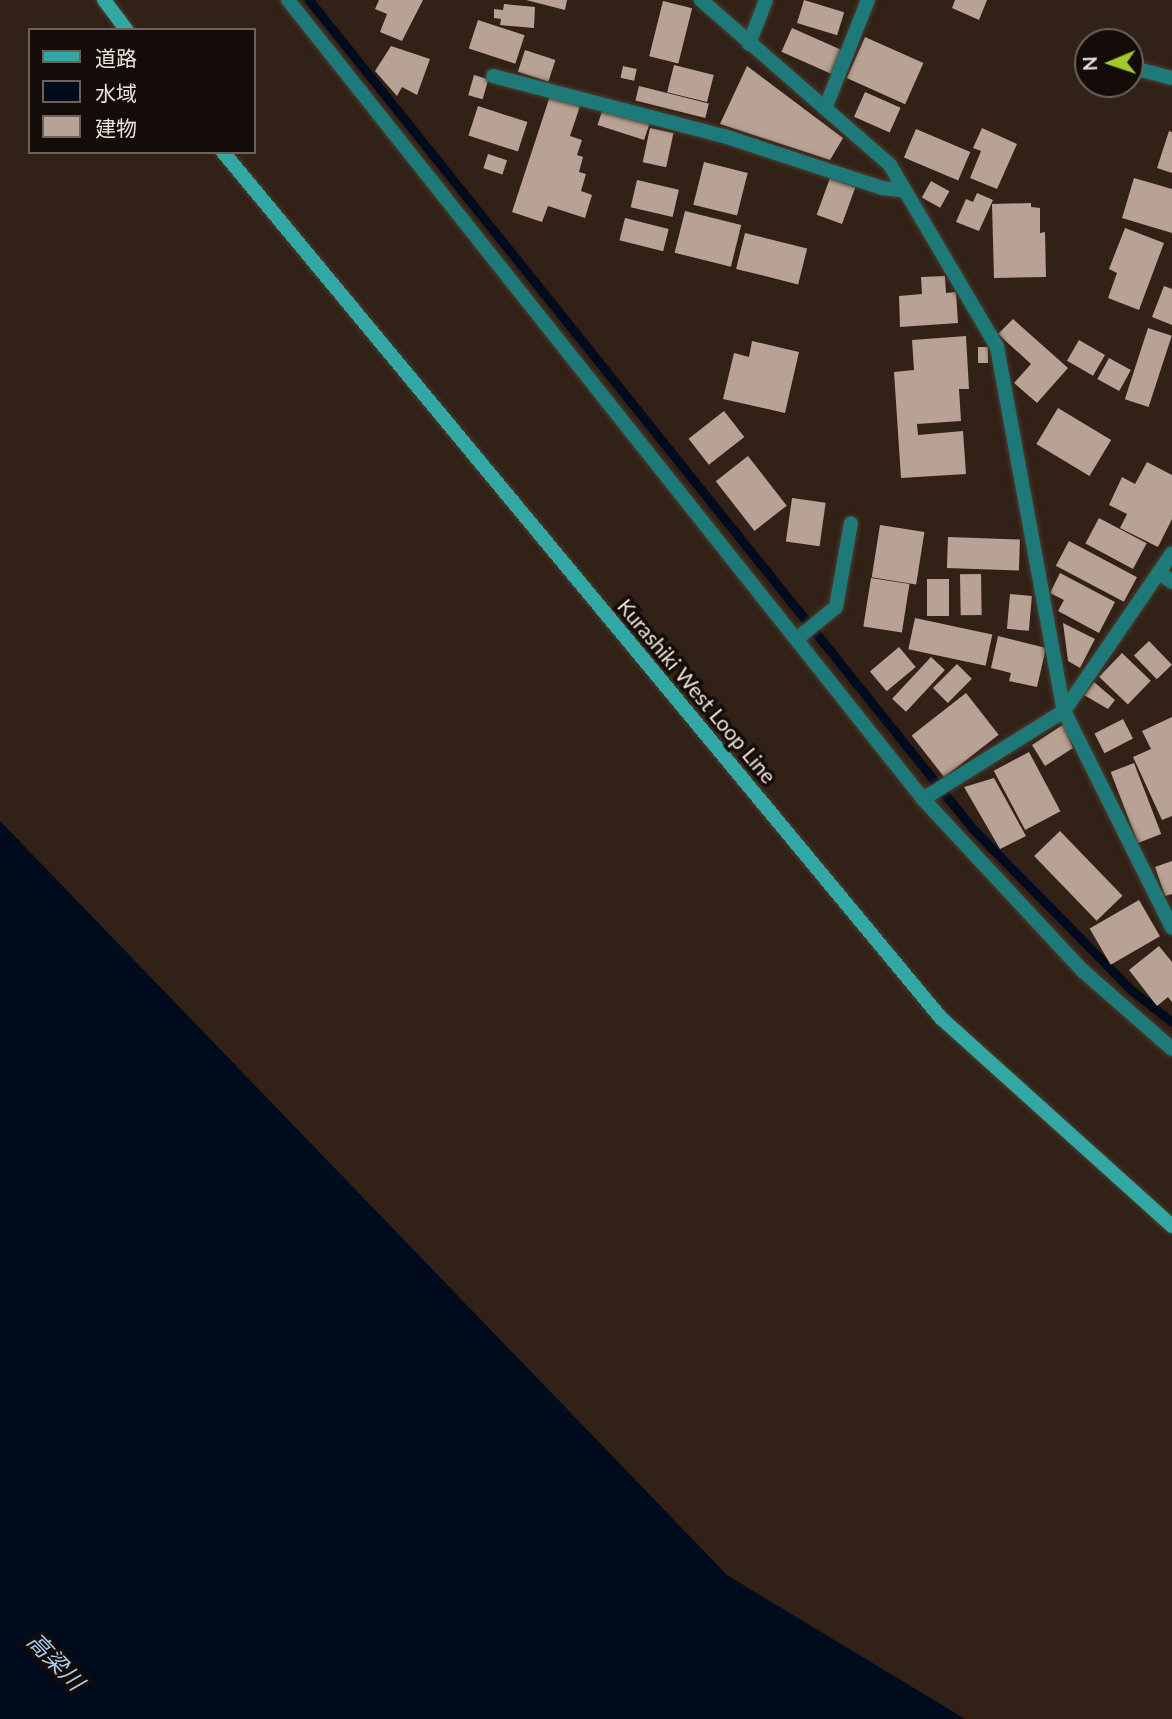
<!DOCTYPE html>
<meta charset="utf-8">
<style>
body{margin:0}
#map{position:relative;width:1172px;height:1719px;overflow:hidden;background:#312116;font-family:Lato,"Noto Sans JP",sans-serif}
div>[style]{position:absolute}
.water>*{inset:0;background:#000b1e}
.stream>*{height:9px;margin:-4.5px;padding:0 4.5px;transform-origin:4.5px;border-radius:4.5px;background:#000b1e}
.building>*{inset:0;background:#b8a295;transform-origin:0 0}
.roads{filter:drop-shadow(0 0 2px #4b3c32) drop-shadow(0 0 2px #4b3c32)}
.service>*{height:14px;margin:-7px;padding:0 7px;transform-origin:7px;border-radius:7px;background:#1d7a78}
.minor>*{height:14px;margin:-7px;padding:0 7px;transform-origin:7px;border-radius:7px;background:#1d7a78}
.secondary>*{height:14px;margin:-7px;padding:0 7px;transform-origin:7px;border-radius:7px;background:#33a7a4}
span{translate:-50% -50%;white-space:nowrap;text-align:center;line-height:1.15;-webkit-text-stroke:7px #140c08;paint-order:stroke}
.street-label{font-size:21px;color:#eee2db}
.water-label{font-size:23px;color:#a8cdef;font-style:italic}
.legend{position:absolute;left:28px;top:28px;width:228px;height:126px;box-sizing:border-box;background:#140c08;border:2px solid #6b625c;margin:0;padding:9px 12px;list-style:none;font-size:21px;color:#eee2db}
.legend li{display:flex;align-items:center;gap:14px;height:35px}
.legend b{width:35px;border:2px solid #6b625c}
.north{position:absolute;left:1074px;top:28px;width:70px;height:70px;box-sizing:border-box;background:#140c08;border:2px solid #6b625c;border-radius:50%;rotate:268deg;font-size:19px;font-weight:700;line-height:28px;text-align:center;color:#eee2db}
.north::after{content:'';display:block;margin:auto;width:24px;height:32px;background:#a1c92a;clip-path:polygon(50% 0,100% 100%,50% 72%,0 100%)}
</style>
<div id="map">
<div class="water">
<i style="clip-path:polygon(0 821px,727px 1575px,965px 1719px,0 1719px)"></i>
</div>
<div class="stream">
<i style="left:309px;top:0;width:1061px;rotate:51.31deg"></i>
<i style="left:972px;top:828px;width:226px;rotate:45.5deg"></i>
<i style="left:1130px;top:989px;width:53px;rotate:38.2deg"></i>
</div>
<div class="building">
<i style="clip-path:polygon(379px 0,423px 0,402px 41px,380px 32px,387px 14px,375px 9px)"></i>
<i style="clip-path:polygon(526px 0,567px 0,565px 10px)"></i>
<i style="left:804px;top:0;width:42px;height:24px;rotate:17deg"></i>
<i style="clip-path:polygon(955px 0,987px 0,979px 20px,952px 8px)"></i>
<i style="left:663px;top:1px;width:30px;height:57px;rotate:14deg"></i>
<i style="clip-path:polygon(504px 4px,535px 7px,534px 28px,500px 25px,501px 19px,494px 18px,494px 9px,503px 10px)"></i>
<i style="left:478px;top:20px;width:49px;height:30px;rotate:18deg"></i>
<i style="left:792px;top:28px;width:55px;height:26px;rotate:24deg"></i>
<i style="left:865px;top:37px;width:64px;height:45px;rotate:24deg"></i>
<i style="clip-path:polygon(391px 46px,430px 59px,417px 95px,402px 87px,397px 96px,375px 71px)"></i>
<i style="left:525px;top:50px;width:32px;height:23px;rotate:18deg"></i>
<i style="left:674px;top:65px;width:41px;height:28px;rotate:14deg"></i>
<i style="left:623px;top:66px;width:14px;height:12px;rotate:12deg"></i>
<i style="clip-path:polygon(747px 66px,843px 138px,830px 160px,720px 124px)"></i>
<i style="left:474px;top:75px;width:15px;height:21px;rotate:16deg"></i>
<i style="left:639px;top:86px;width:72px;height:15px;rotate:14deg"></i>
<i style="left:865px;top:92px;width:39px;height:27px;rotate:24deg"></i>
<i style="clip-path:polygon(550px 96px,580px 106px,570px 136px,582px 140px,577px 155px,583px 157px,579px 172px,586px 174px,581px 191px,592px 195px,585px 218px,548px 206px,542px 222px,512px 212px)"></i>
<i style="left:604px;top:105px;width:49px;height:21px;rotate:18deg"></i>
<i style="left:478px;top:106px;width:52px;height:31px;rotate:18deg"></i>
<i style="left:650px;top:128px;width:24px;height:35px;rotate:12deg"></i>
<i style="clip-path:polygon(982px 128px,1017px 144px,997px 189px,970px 178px,981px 151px,973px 148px)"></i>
<i style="left:916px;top:129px;width:59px;height:31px;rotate:23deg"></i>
<i style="clip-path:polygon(1169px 131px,1172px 132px,1172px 173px,1157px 168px)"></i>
<i style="left:488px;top:154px;width:20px;height:15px;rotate:18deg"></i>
<i style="left:704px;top:162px;width:45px;height:44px;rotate:14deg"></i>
<i style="left:830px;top:178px;width:27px;height:39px;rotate:20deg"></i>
<i style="clip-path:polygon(1134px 178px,1172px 189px,1172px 233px,1122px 218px)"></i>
<i style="left:637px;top:180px;width:43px;height:28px;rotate:13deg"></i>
<i style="left:931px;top:181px;width:21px;height:19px;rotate:29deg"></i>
<i style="clip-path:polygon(977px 193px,993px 200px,979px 231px,956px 222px,966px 199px,973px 202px)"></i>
<i style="clip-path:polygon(1031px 203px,1031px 207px,1040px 208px,1040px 233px,1045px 232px,1046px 277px,994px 278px,992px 204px)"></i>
<i style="left:685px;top:211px;width:58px;height:43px;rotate:14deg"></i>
<i style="left:625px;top:218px;width:45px;height:23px;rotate:14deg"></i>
<i style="clip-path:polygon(1125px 228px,1164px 243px,1139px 310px,1108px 298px,1117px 273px,1109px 269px)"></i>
<i style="left:745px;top:233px;width:64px;height:37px;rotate:14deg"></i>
<i style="clip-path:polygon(945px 276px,946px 293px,956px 292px,958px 323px,900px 327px,899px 296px,922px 294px,921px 277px)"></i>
<i style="clip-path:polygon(1164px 286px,1172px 289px,1172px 325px,1152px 317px)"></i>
<i style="clip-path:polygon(1013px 319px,1068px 368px,1037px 403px,1014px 383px,1031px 364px,998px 334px)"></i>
<i style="left:1148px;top:328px;width:25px;height:75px;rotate:18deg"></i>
<i style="clip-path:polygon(966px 336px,969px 389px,959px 389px,961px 421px,917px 424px,918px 435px,963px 431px,966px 474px,901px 478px,894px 372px,914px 370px,912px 340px)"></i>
<i style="left:1079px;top:340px;width:30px;height:24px;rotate:30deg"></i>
<i style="clip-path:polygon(752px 341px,799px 352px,785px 413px,723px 399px,734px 353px,749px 357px)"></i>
<i style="left:988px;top:347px;width:16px;height:10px;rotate:90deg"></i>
<i style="left:1109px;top:358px;width:25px;height:24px;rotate:29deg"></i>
<i style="left:1058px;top:408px;width:62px;height:42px;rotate:31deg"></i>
<i style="left:724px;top:411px;width:33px;height:45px;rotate:52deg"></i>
<i style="left:748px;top:456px;width:63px;height:41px;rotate:52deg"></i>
<i style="clip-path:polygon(1147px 462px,1172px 475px,1172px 519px,1158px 547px,1120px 528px,1127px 514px,1109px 505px,1122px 477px,1135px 484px)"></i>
<i style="left:792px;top:498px;width:34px;height:44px;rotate:8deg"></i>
<i style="left:1099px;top:518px;width:54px;height:29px;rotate:28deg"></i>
<i style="left:880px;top:525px;width:45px;height:53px;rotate:9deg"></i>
<i style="left:948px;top:537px;width:72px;height:31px;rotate:2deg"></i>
<i style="left:1069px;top:541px;width:77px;height:28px;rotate:28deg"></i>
<i style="clip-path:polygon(1060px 573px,1115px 602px,1099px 633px,1058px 611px,1064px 600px,1050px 593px)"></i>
<i style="left:981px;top:574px;width:41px;height:21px;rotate:89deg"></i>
<i style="left:871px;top:578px;width:39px;height:49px;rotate:9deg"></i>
<i style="left:927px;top:579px;width:22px;height:37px"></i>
<i style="left:1010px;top:594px;width:22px;height:35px;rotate:5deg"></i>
<i style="left:915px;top:618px;width:79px;height:32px;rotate:12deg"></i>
<i style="clip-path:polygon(1063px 623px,1095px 639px,1080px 668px,1068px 661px)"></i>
<i style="clip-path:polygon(998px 636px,1046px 648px,1037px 687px,1009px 681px,1011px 673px,991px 668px)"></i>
<i style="left:1149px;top:641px;width:33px;height:21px;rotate:46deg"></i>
<i style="left:899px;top:647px;width:26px;height:38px;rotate:50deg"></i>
<i style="left:1122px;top:653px;width:40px;height:33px;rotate:44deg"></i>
<i style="left:931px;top:657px;width:19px;height:57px;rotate:43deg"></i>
<i style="left:957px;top:664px;width:21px;height:34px;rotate:45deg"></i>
<i style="clip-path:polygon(1094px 682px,1115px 700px,1108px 709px,1084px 695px)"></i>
<i style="left:966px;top:693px;width:53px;height:69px;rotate:52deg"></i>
<i style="clip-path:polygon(1172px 717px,1172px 816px,1162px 820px,1133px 757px,1151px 749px,1142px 731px)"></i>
<i style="left:1123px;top:719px;width:22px;height:32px;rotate:63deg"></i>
<i style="clip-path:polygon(1064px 724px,1073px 748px,1045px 766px,1032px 745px)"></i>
<i style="left:1029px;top:752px;width:67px;height:40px;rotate:62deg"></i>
<i style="left:1134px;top:763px;width:76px;height:25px;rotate:69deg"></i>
<i style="clip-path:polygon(994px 778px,1026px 836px,1000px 849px,964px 787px)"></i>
<i style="left:1060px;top:831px;width:90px;height:36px;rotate:46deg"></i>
<i style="clip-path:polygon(1172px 861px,1172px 894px,1165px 896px,1155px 867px)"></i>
<i style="left:1139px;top:900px;width:42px;height:57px;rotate:60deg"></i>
<i style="clip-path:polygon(1159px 946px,1172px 962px,1172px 1002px,1168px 997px,1157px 1006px,1129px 970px)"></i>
</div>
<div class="roads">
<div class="service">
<i style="left:493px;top:76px;width:239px;rotate:14.6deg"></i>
<i style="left:724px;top:136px;width:166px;rotate:18.2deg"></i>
<i style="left:882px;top:188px;width:23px;rotate:7deg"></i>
</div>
<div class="minor">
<i style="left:288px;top:0;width:1021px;rotate:51.52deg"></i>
<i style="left:923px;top:799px;width:235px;rotate:47.1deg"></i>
<i style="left:1083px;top:971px;width:118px;rotate:41.2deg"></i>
<i style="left:701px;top:0;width:251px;rotate:41.1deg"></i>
<i style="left:890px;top:165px;width:211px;rotate:59.5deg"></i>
<i style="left:997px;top:347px;width:370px;rotate:79.6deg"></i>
<i style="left:1064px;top:711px;width:242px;rotate:63.5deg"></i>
<i style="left:749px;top:44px;width:47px;rotate:-68.9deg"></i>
<i style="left:1130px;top:67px;width:43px;rotate:14.7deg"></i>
<i style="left:825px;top:109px;width:117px;rotate:-68.5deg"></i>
<i style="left:1159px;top:572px;width:16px;rotate:38deg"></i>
<i style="left:798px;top:638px;width:49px;rotate:-39.2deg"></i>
<i style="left:836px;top:607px;width:85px;rotate:-79.9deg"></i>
<i style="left:923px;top:799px;width:166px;rotate:-32deg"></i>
<i style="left:1064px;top:711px;width:191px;rotate:-55.6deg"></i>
</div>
<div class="secondary">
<i style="left:104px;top:0;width:38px;rotate:53deg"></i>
<i style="left:223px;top:152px;width:1125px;rotate:50.34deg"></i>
<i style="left:941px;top:1018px;width:311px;rotate:42deg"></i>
</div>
</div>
<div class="street-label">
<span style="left:697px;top:691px;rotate:50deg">Kurashiki West Loop Line</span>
</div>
<div class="water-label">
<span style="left:56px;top:1661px;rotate:46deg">高梁川</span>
</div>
<ul class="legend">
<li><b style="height:9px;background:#33a7a4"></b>道路</li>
<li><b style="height:19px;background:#000b1e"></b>水域</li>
<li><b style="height:19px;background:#b8a295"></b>建物</li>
</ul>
<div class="north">N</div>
</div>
